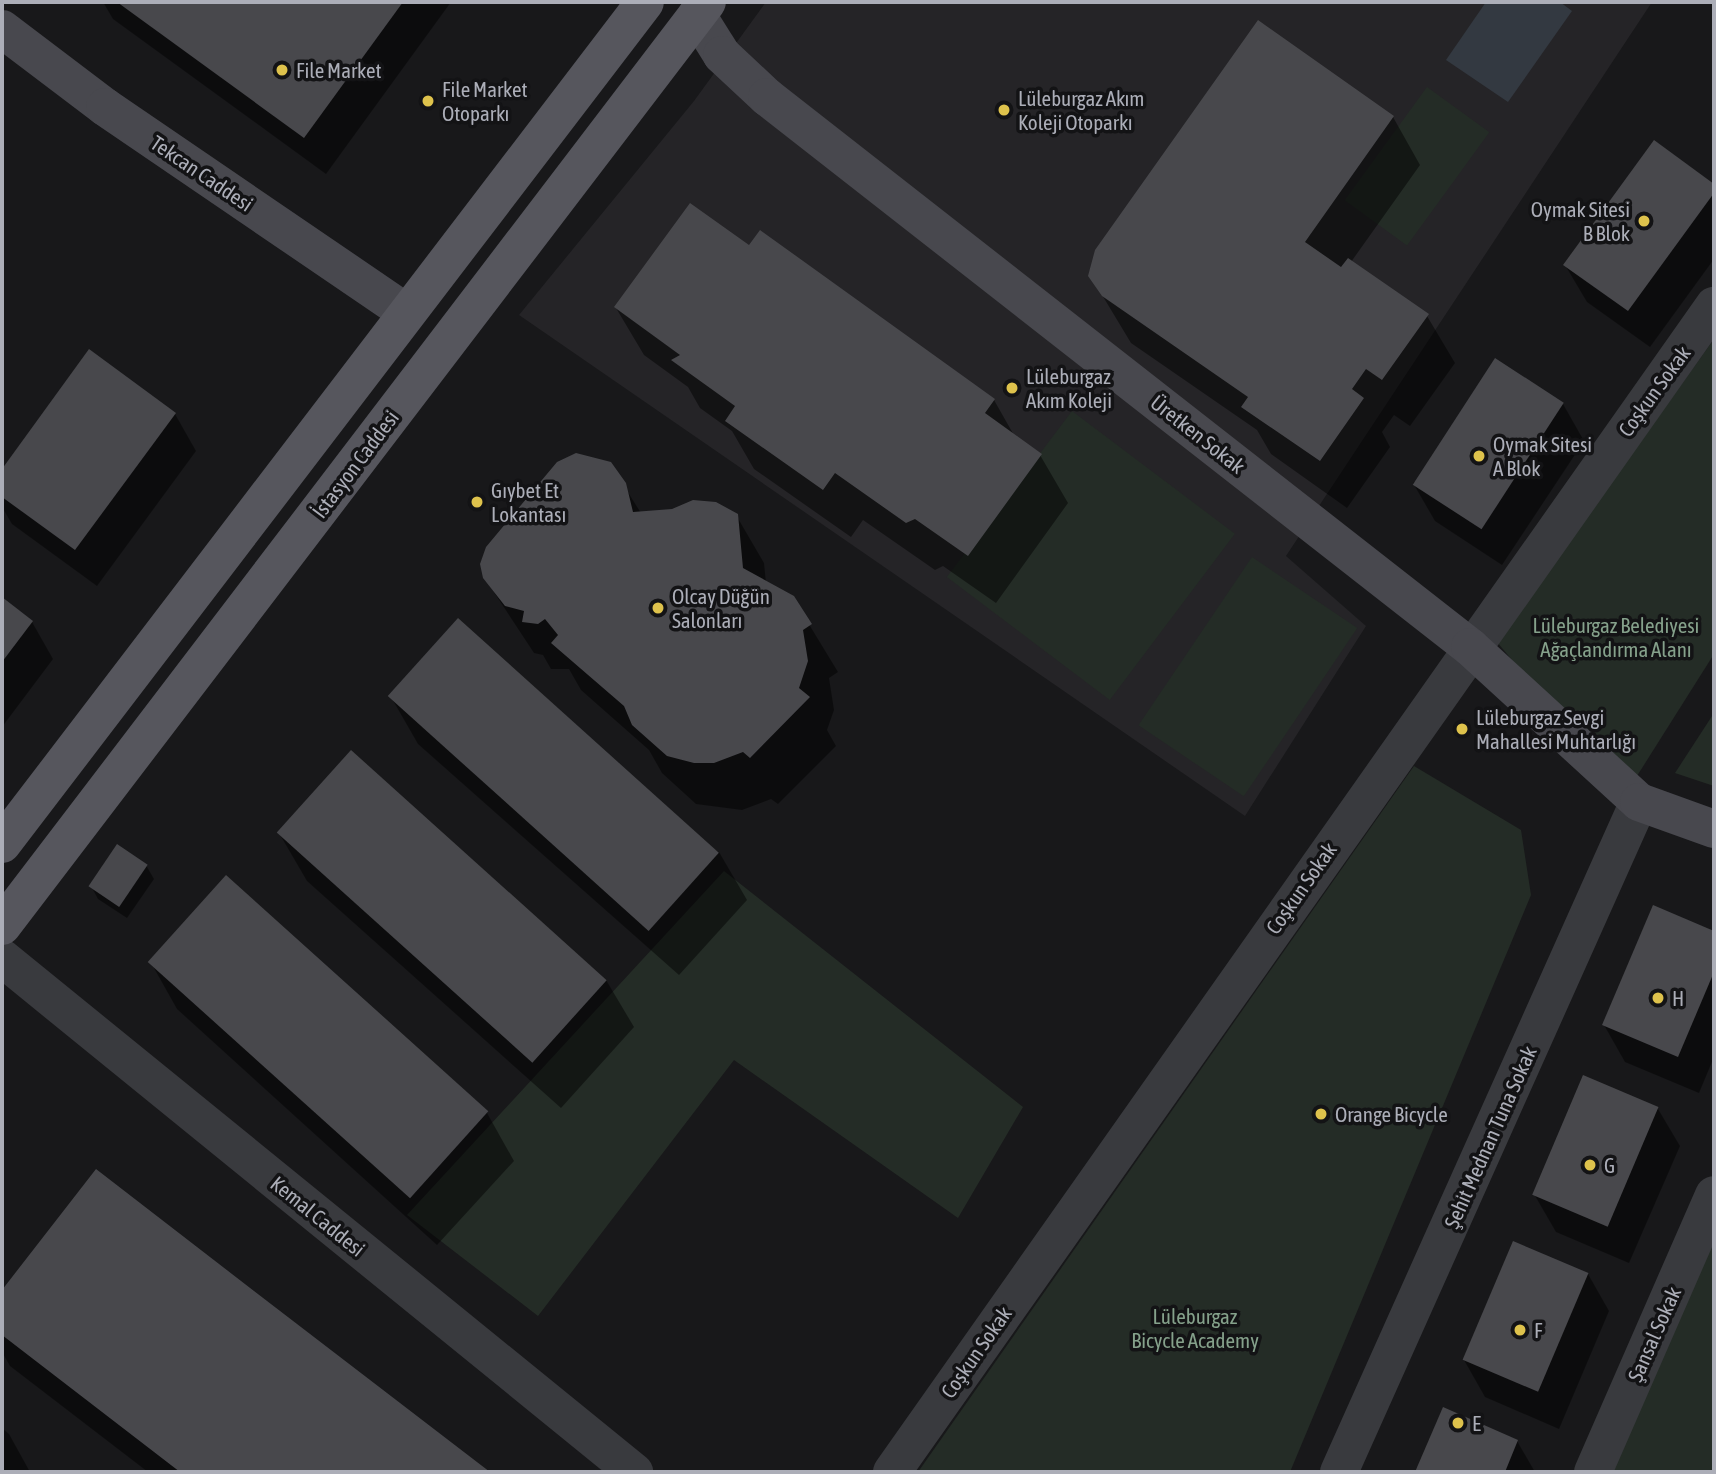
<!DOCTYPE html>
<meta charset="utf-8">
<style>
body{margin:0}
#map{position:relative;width:1716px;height:1474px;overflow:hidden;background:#18181a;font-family:"Asap Condensed",sans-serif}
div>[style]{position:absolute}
.built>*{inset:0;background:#252427}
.green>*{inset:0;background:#242c26;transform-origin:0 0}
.water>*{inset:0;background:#333941}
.shadow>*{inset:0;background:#0007}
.building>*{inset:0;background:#48484c;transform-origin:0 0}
.street>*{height:38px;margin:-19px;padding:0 19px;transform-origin:19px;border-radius:19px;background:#393a3e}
.secondary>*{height:38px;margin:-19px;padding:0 19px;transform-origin:19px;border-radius:19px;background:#48484e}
.primary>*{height:38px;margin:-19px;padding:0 19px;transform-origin:19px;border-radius:19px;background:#56565d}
.dots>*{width:19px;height:19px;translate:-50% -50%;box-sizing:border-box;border:4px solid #131315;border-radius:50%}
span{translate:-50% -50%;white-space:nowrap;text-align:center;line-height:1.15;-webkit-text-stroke:7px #131315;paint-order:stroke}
.poi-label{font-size:21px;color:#acaeb8}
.left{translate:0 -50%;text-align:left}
.right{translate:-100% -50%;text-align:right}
.street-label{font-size:21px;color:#acaeb8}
.park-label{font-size:21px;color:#85a18b}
.frame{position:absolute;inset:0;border:4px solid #acaeb8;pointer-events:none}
</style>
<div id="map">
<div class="built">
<i style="clip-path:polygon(766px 2px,1652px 2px,1286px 556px,1366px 626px,1245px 816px,519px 315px,694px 101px)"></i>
</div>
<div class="green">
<i style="left:1427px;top:87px;width:77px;height:140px;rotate:36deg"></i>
<i style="clip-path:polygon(1714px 339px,1714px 654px,1625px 795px,1497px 642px)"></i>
<i style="left:1072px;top:411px;width:204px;height:208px;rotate:37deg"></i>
<i style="left:1252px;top:557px;width:127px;height:203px;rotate:34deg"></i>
<i style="clip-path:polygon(1714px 713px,1714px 786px,1675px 773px)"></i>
<i style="clip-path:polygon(1414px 766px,1521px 830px,1531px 895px,1290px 1472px,918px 1472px)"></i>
<i style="clip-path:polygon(724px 871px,1023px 1107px,958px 1218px,734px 1060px,538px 1316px,407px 1215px)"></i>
<i style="clip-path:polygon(1714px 1233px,1714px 1472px,1611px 1472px)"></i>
</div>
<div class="water">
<i style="clip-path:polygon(1486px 2px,1560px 2px,1572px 11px,1508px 102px,1446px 60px)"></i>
</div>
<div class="shadow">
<i style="clip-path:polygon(103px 2px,451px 2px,326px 174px,113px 19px)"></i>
<i style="clip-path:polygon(1393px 117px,1420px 165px,1351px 262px,1427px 316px,1455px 363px,1410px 426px,1394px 415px,1382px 432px,1390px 447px,1347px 508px,1271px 454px,1257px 430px,1131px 343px,1090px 275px)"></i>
<i style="clip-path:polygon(1654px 142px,1714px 186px,1714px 259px,1650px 347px,1587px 302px,1565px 265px)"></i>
<i style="clip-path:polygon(749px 248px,994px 400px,1015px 437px,1040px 455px,1068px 503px,996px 603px,943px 566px,935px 570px,863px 520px,851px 537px,754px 469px,732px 431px,700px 408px,688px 387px,644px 355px,616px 308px)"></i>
<i style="clip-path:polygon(90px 352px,175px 414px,196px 451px,97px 586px,12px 524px,2px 507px,2px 472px)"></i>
<i style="clip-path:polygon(1563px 404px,1584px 441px,1502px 565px,1435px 521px,1413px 483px)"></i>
<i style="clip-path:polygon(576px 455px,610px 464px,641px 513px,736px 515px,764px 563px,766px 583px,793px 598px,838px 672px,829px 678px,834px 710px,827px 730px,836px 746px,778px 804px,771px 799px,742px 810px,696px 804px,662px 773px,649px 750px,581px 690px,569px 669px,551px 669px,543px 655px,534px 653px,484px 577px)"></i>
<i style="clip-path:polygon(2px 599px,32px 622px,53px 659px,2px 727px)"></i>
<i style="clip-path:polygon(391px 697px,719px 852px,747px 900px,679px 975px,418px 744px)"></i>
<i style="clip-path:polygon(279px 833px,606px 980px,634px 1027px,561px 1108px,307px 881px)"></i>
<i style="clip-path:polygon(118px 846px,147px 867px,154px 879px,127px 918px,98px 899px,91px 886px)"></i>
<i style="clip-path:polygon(1654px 907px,1714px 933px,1714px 1057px,1699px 1093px,1625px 1062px,1604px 1025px)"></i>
<i style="clip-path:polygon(150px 961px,487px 1113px,514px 1161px,437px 1245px,177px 1009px)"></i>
<i style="clip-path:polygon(1658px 1109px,1680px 1146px,1629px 1263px,1556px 1232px,1534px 1194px)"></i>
<i style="clip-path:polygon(96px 1172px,487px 1472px,148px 1472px,10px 1366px,2px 1352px,2px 1293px)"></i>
<i style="clip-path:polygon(1588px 1274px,1609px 1311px,1559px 1429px,1485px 1397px,1464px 1360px)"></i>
<i style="clip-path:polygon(1444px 1409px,1517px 1441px,1535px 1472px,1417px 1472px)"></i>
<i style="clip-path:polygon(2px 1428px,9px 1434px,30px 1472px,2px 1472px)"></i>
</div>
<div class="building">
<i style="clip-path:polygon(117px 2px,403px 2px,304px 138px)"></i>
<i style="clip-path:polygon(1258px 20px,1394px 116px,1305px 242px,1341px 267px,1348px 258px,1429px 314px,1382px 380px,1366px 369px,1352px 389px,1364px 398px,1320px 461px,1241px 407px,1248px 397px,1102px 296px,1088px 276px,1095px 250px)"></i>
<i style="clip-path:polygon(1654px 140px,1714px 184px,1714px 193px,1628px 311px,1563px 265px)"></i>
<i style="clip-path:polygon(690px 203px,749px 245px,760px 230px,995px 399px,985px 413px,1042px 454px,968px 556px,915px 519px,906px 523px,835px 473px,823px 490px,725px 421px,735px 406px,671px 360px,680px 355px,614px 307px)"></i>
<i style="clip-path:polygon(89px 349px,176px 413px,75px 550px,2px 497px,2px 469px)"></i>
<i style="left:1495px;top:358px;width:82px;height:151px;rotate:33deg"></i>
<i style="clip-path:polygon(576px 453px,611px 462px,626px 483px,633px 512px,672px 509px,693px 500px,716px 502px,738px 514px,743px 568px,794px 596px,812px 624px,803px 630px,808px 661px,799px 688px,810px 697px,750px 758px,743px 752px,714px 763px,694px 763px,667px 756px,632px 725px,624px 706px,551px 643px,558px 635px,545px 619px,538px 624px,522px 622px,524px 611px,505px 606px,483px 578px,480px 564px,486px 547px,557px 462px)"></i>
<i style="clip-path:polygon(2px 597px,33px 621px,2px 662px)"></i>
<i style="left:458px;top:618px;width:351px;height:105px;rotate:42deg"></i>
<i style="left:351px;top:750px;width:344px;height:111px;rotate:42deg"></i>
<i style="left:117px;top:844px;width:37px;height:51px;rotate:34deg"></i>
<i style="left:226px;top:875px;width:353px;height:117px;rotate:42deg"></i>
<i style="clip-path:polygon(1653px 905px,1714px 931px,1714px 972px,1678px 1057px,1602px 1025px)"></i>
<i style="left:1583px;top:1075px;width:82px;height:130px;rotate:23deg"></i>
<i style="clip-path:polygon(96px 1169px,254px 1291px,490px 1472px,180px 1472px,2px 1335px,2px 1290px)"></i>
<i style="left:1513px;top:1241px;width:82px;height:129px;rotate:23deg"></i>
<i style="clip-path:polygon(1443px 1407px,1518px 1440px,1505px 1472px,1415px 1472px)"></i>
</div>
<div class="street">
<i style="left:2px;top:958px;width:815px;rotate:39.12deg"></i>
<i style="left:892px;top:1472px;width:1427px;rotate:-54.82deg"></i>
<i style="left:1339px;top:1472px;width:734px;rotate:-65.88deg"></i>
<i style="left:1593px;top:1472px;width:302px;rotate:-66.4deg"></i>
</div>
<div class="secondary">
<i style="left:697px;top:15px;width:47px;rotate:58deg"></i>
<i style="left:722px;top:55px;width:62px;rotate:43deg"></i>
<i style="left:767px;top:97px;width:893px;rotate:38.04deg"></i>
<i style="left:1470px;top:647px;width:229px;rotate:42.5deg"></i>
<i style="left:1639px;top:802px;width:80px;rotate:19.8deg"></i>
<i style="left:2px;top:29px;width:129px;rotate:37.1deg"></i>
<i style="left:105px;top:107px;width:364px;rotate:34.3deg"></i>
</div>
<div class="primary">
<i style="left:2px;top:844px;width:1059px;rotate:-52.63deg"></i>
<i style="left:2px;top:926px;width:1162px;rotate:-52.66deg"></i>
</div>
<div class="dots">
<i style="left:282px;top:70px;background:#dec24c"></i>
<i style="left:428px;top:101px;background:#dec24c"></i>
<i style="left:1004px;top:110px;background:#dec24c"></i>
<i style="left:1644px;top:221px;background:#dec24c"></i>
<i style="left:1012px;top:388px;background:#dec24c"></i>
<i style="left:1479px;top:456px;background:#dec24c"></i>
<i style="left:477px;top:502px;background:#dec24c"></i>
<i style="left:658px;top:608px;background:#dec24c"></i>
<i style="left:1462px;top:729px;background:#dec24c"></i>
<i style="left:1658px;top:998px;background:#dec24c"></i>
<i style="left:1321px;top:1114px;background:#dec24c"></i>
<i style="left:1590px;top:1165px;background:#dec24c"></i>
<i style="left:1520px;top:1330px;background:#dec24c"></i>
<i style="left:1458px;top:1423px;background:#dec24c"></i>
</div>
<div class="poi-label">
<span class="left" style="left:296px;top:70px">File Market</span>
<span class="left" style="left:442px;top:101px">File Market<br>Otoparkı</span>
<span class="left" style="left:1018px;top:110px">Lüleburgaz Akım<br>Koleji Otoparkı</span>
<span class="right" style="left:1630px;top:221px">Oymak Sitesi<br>B Blok</span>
<span class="left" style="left:1026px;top:388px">Lüleburgaz<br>Akım Koleji</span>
<span class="left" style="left:1493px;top:456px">Oymak Sitesi<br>A Blok</span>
<span class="left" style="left:491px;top:502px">Gıybet Et<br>Lokantası</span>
<span class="left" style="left:672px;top:608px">Olcay Düğün<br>Salonları</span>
<span class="left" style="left:1476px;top:729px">Lüleburgaz Sevgi<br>Mahallesi Muhtarlığı</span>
<span class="left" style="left:1672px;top:998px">H</span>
<span class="left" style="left:1335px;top:1114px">Orange Bicycle</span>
<span class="left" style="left:1604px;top:1165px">G</span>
<span class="left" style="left:1534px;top:1330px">F</span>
<span class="left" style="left:1472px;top:1423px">E</span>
</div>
<div class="street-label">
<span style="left:202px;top:173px;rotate:34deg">Tekcan Caddesi</span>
<span style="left:1654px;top:391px;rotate:-54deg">Coşkun Sokak</span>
<span style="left:1198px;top:434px;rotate:38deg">Üretken Sokak</span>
<span style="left:355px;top:464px;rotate:-53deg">İstasyon Caddesi</span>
<span style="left:1301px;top:888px;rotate:-55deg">Coşkun Sokak</span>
<span style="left:1490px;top:1137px;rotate:-66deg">Şehit Mednan Tuna Sokak</span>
<span style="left:318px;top:1216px;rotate:39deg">Kemal Caddesi</span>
<span style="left:1654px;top:1334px;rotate:-66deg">Şansal Sokak</span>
<span style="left:976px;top:1352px;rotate:-55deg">Coşkun Sokak</span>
</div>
<div class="park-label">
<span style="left:1616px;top:637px">Lüleburgaz Belediyesi<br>Ağaçlandırma Alanı</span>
<span style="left:1195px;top:1328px">Lüleburgaz<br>Bicycle Academy</span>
</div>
<div class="frame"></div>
</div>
